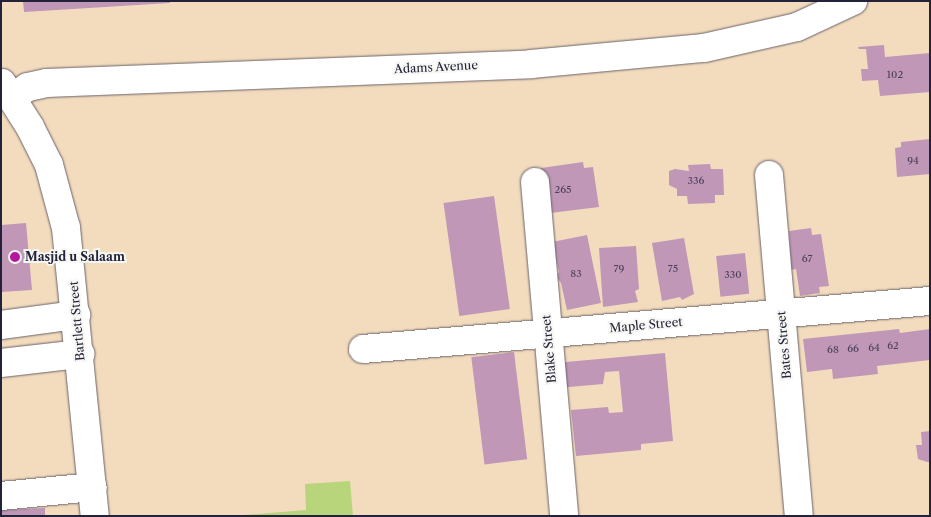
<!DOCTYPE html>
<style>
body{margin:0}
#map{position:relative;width:931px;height:517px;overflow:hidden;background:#f3dcbe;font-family:"Libre Caslon Text",serif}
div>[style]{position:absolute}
.green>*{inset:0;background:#b8d57c}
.building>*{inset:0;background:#c097b6;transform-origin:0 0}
.roads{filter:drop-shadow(0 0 1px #6b6369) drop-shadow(0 0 1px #6b6369)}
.minor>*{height:28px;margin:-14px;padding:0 14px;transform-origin:14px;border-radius:14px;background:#fff}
.dots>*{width:14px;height:14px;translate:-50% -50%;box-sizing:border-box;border:2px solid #f6f6f2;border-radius:50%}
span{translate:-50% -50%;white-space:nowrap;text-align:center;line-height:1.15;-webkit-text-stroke:4px #f6f6f2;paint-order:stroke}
.number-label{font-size:10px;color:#4a3f5a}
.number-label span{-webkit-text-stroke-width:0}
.street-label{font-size:12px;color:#22223b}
.poi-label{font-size:12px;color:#22223b;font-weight:700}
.left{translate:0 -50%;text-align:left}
.frame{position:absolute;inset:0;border:2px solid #22223b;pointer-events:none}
</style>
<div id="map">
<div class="green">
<i style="clip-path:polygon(350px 481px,353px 516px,231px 516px,306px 510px,305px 484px)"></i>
</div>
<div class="building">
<i style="clip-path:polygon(23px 1px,170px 1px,170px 3px,24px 12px)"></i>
<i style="clip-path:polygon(884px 45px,885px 57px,930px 53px,930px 92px,880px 96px,878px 80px,862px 81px,861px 69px,868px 69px,866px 49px,859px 49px,858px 47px)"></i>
<i style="clip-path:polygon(930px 139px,930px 174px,897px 177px,895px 148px,901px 147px,901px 142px)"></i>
<i style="clip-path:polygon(583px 162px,584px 168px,593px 167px,599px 207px,534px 215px,541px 168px)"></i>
<i style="clip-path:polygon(710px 164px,711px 169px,723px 169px,724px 195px,715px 195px,715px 203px,688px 204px,687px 196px,677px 196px,677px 189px,669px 185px,669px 171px,675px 169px,689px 171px,688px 165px)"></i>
<i style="left:494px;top:196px;width:114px;height:51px;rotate:82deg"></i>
<i style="clip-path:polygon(26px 223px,32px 290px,1px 292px,1px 225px)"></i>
<i style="clip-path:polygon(811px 228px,812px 235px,821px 234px,829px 286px,819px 287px,820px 293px,800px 296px,796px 269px,791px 270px,789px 231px)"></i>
<i style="clip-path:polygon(587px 235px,601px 303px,567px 310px,561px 283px,556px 276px,559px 272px,552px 242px)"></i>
<i style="clip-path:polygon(684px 238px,694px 294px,682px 300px,680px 297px,662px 301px,652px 243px)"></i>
<i style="clip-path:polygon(636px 246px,639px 289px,635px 291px,638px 302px,603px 307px,599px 248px)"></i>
<i style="left:745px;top:253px;width:41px;height:29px;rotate:84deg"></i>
<i style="clip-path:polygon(899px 329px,900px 333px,930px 329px,930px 360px,877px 366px,878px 374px,833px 379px,832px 369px,807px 372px,803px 339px)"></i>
<i style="left:514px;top:352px;width:108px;height:43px;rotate:83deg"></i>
<i style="clip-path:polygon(665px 353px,673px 441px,641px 444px,641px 450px,576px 456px,571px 410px,608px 407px,609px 413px,623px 412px,619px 371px,605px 372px,603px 384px,558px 388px,555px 363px)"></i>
<i style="clip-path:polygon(930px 431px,930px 462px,927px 462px,918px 459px,916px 445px,922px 445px,921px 432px)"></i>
<i style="clip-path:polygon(45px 508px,45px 516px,1px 516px,1px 510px)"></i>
</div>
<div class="roads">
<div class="minor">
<i style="left:2px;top:83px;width:52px;rotate:57.5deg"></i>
<i style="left:30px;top:127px;width:42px;rotate:63.4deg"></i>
<i style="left:49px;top:165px;width:65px;rotate:74.9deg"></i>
<i style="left:66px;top:228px;width:289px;rotate:84.3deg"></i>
<i style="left:13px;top:97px;width:18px;rotate:-34deg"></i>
<i style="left:28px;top:87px;width:19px;rotate:-12deg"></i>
<i style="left:47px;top:83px;width:484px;rotate:-2.2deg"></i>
<i style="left:531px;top:64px;width:174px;rotate:-5.3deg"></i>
<i style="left:704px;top:48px;width:95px;rotate:-12.7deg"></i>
<i style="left:797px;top:27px;width:62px;rotate:-24.9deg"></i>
<i style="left:769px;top:175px;width:342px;rotate:85deg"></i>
<i style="left:535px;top:182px;width:335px;rotate:85deg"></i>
<i style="left:1px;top:325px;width:76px;rotate:-7.6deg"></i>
<i style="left:363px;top:349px;width:569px;rotate:-4.84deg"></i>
<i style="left:1px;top:363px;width:80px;rotate:-6.5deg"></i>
<i style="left:1px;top:496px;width:92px;rotate:-5.6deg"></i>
</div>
</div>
<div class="dots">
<i style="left:15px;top:257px;background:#b5179e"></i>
</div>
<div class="number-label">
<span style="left:895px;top:75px">102</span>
<span style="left:913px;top:161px">94</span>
<span style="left:696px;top:181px">336</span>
<span style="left:563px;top:190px">265</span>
<span style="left:807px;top:259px">67</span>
<span style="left:619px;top:269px">79</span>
<span style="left:673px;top:269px">75</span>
<span style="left:576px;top:274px">83</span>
<span style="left:733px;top:275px">330</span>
<span style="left:893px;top:346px">62</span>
<span style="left:874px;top:348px">64</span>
<span style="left:853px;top:349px">66</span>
<span style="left:833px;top:350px">68</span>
</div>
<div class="street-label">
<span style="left:436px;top:67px;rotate:-3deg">Adams Avenue</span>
<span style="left:77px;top:321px;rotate:-95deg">Bartlett Street</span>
<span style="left:646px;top:325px;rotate:-5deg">Maple Street</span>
<span style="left:784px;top:345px;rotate:-95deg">Bates Street</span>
<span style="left:549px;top:349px;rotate:-95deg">Blake Street</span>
</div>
<div class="poi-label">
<span class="left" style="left:25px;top:257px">Masjid u Salaam</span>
</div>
<div class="frame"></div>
</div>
